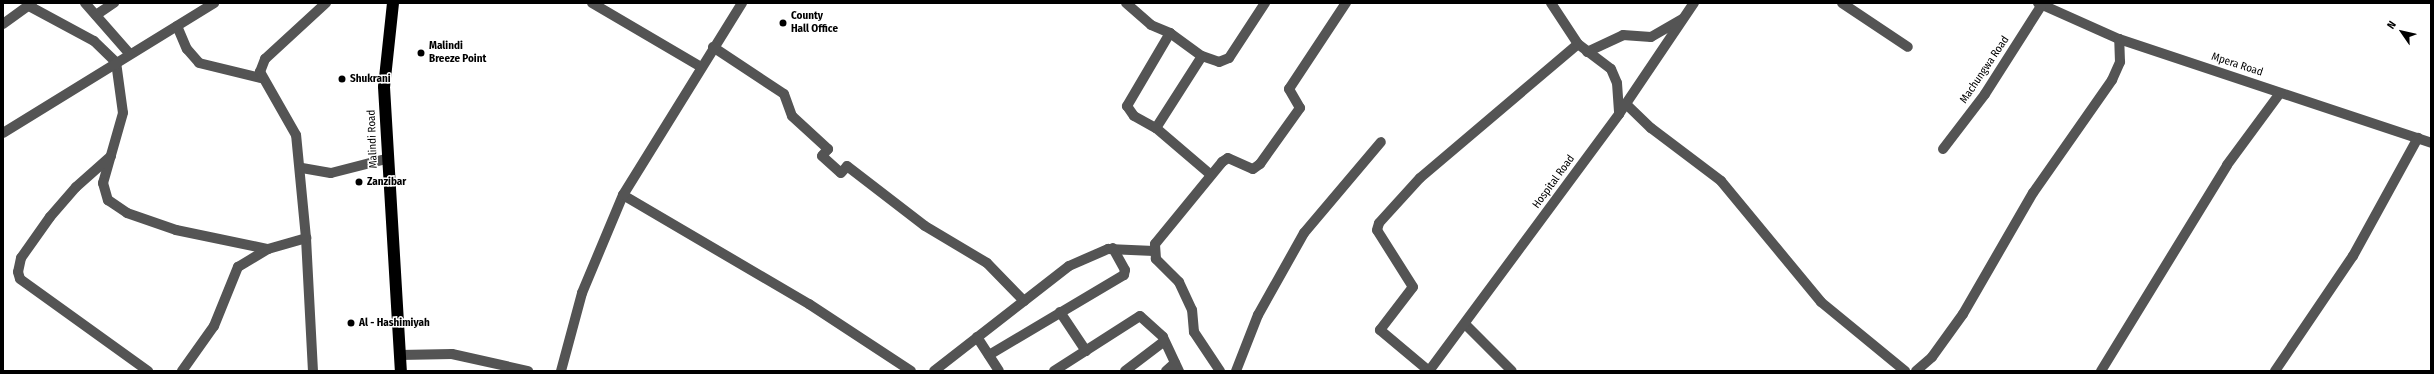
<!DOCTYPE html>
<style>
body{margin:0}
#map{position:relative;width:2434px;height:374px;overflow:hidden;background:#fff;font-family:"Fira Sans Condensed",sans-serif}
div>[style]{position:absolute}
.minor>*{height:10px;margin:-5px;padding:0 5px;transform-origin:5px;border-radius:5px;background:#545454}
.highway>*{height:12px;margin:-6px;padding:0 6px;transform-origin:6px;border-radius:6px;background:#000}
.dots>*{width:11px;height:11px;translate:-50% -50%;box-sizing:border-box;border:2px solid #fff;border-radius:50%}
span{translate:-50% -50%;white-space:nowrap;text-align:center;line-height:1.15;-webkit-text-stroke:3px #fff;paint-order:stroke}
.poi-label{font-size:11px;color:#000;font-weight:700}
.left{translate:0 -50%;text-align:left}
.street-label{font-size:11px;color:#000}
.frame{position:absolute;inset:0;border:4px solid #000;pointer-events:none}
.north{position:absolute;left:2382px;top:12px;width:40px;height:40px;-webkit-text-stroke:3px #fff;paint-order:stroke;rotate:304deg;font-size:11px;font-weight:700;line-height:16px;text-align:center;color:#000}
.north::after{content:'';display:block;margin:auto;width:14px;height:18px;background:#000;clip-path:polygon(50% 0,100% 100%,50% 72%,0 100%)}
</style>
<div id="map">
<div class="minor">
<i style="left:85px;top:3px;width:67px;rotate:48.7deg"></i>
<i style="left:592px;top:3px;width:126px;rotate:30.4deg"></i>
<i style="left:1126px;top:3px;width:33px;rotate:41deg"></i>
<i style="left:1151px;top:25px;width:21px;rotate:23deg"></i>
<i style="left:1170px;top:33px;width:39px;rotate:36deg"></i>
<i style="left:1202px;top:56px;width:18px;rotate:19deg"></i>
<i style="left:1219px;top:62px;width:11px;rotate:-22deg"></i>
<i style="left:1229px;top:58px;width:66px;rotate:-56.8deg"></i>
<i style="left:1551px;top:3px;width:49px;rotate:56.6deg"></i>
<i style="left:1842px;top:3px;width:79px;rotate:33.7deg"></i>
<i style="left:2038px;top:3px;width:89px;rotate:24deg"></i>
<i style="left:2119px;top:39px;width:329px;rotate:18.4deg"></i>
<i style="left:29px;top:6px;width:74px;rotate:28.3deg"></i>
<i style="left:94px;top:41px;width:30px;rotate:44deg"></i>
<i style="left:116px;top:62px;width:51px;rotate:82.2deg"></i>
<i style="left:123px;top:113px;width:73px;rotate:105.9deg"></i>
<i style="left:103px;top:183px;width:18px;rotate:74deg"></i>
<i style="left:108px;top:200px;width:23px;rotate:34deg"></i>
<i style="left:127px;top:213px;width:52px;rotate:19.1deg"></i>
<i style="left:176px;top:230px;width:94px;rotate:11.7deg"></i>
<i style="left:96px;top:15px;width:22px;rotate:-34deg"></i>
<i style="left:3px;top:24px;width:36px;rotate:-36deg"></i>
<i style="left:177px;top:26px;width:25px;rotate:67deg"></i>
<i style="left:187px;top:49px;width:18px;rotate:49deg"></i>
<i style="left:199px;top:63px;width:64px;rotate:13.6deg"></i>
<i style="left:1170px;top:33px;width:85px;rotate:120.5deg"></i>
<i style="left:1127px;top:106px;width:12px;rotate:55deg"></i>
<i style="left:1134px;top:116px;width:25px;rotate:29deg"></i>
<i style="left:1156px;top:128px;width:72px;rotate:40.5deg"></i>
<i style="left:713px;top:47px;width:85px;rotate:33.5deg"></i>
<i style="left:784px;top:94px;width:23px;rotate:70deg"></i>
<i style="left:792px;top:116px;width:49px;rotate:42.5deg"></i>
<i style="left:828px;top:149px;width:9px;rotate:131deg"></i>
<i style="left:822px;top:156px;width:25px;rotate:42deg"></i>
<i style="left:841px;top:173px;width:9px;rotate:-49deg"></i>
<i style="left:847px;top:166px;width:98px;rotate:37.6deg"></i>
<i style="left:925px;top:226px;width:72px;rotate:30.8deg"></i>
<i style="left:987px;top:263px;width:53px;rotate:45.8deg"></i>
<i style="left:1024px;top:301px;width:114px;rotate:142.1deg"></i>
<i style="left:1587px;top:52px;width:40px;rotate:-25deg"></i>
<i style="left:1623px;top:35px;width:28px;rotate:4deg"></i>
<i style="left:1651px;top:37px;width:36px;rotate:-30deg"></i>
<i style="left:1626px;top:104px;width:35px;rotate:44deg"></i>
<i style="left:1651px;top:128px;width:88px;rotate:37.1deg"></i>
<i style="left:1721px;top:181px;width:157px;rotate:50.4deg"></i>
<i style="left:1821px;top:302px;width:109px;rotate:39.4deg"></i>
<i style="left:1156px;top:128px;width:85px;rotate:-57.4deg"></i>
<i style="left:3px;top:133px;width:248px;rotate:-31.6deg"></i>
<i style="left:1943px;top:149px;width:69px;rotate:-52.6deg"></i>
<i style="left:1985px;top:94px;width:108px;rotate:-57.5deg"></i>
<i style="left:111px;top:156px;width:47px;rotate:138.5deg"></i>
<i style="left:76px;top:187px;width:40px;rotate:131deg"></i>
<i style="left:50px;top:217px;width:50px;rotate:125.3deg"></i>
<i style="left:21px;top:258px;width:14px;rotate:102deg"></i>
<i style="left:18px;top:272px;width:7px;rotate:74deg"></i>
<i style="left:20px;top:279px;width:158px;rotate:35.7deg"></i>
<i style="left:302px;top:168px;width:29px;rotate:10deg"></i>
<i style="left:331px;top:173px;width:57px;rotate:-14.3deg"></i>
<i style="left:623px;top:195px;width:216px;rotate:30.4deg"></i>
<i style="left:809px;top:304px;width:122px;rotate:33.3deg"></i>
<i style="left:306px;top:238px;width:133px;rotate:87deg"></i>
<i style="left:1024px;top:301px;width:57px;rotate:-37.9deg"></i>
<i style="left:1069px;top:266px;width:43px;rotate:-23.6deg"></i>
<i style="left:1108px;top:249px;width:46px;rotate:2.5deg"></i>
<i style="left:1060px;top:312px;width:47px;rotate:56.3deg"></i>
<i style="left:1465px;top:324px;width:66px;rotate:45deg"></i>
<i style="left:977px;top:337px;width:40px;rotate:57.1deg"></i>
<i style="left:400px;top:355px;width:52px;rotate:-1.1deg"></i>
<i style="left:452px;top:354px;width:78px;rotate:12.6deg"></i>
<i style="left:989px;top:355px;width:157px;rotate:-30.7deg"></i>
<i style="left:1124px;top:275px;width:5px;rotate:-79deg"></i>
<i style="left:1125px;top:270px;width:25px;rotate:-119deg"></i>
<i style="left:182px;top:371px;width:55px;rotate:-54.6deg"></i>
<i style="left:214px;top:326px;width:64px;rotate:-67.9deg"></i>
<i style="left:238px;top:267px;width:35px;rotate:-31deg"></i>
<i style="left:268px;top:249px;width:40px;rotate:-16deg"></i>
<i style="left:306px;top:238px;width:103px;rotate:-95.5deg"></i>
<i style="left:296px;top:135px;width:73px;rotate:-119.7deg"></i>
<i style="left:260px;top:72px;width:14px;rotate:-69deg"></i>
<i style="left:265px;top:59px;width:83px;rotate:-42.6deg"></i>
<i style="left:561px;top:371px;width:81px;rotate:-74.9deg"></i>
<i style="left:582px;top:293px;width:106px;rotate:-67.3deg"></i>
<i style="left:623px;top:195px;width:226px;rotate:-58.2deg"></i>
<i style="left:1054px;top:371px;width:102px;rotate:-32.6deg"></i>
<i style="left:1140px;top:316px;width:31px;rotate:42deg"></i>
<i style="left:1163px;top:337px;width:38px;rotate:65deg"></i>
<i style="left:1125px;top:371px;width:48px;rotate:-37.3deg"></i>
<i style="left:1166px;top:371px;width:12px;rotate:-42deg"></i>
<i style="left:1220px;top:371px;width:47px;rotate:-123.7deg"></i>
<i style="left:1194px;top:332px;width:22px;rotate:-95deg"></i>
<i style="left:1192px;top:310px;width:31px;rotate:-115deg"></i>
<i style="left:1179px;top:282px;width:33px;rotate:-135deg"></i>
<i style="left:1156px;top:259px;width:15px;rotate:-94deg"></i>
<i style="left:1155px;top:244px;width:106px;rotate:-50.7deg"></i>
<i style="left:1222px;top:162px;width:7px;rotate:-34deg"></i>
<i style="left:1228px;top:158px;width:27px;rotate:24deg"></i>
<i style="left:1253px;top:169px;width:9px;rotate:-36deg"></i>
<i style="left:1260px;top:164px;width:69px;rotate:-54.5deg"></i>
<i style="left:1300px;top:108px;width:22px;rotate:-120deg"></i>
<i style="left:1289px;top:89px;width:103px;rotate:-56.5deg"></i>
<i style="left:1236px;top:371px;width:60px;rotate:-68.6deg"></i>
<i style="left:1258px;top:315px;width:94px;rotate:-60.7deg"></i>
<i style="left:1304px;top:233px;width:119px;rotate:-49.8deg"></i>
<i style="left:1429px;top:371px;width:64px;rotate:-140.1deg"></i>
<i style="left:1380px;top:330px;width:54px;rotate:-52.5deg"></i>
<i style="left:1413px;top:287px;width:67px;rotate:-122.3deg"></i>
<i style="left:1377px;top:230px;width:7px;rotate:-74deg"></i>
<i style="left:1379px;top:223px;width:61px;rotate:-47.7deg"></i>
<i style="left:1420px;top:178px;width:207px;rotate:-40.3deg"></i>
<i style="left:1578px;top:44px;width:41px;rotate:37.1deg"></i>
<i style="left:1611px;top:69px;width:15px;rotate:67deg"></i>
<i style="left:1617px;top:83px;width:31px;rotate:86deg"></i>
<i style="left:1429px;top:371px;width:320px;rotate:-53.5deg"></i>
<i style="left:1619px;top:114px;width:134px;rotate:-56deg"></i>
<i style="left:1916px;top:371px;width:21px;rotate:-41deg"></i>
<i style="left:1932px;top:357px;width:53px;rotate:-54.2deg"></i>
<i style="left:1963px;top:314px;width:140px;rotate:-60deg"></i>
<i style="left:2033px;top:193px;width:138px;rotate:-55deg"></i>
<i style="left:2112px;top:80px;width:20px;rotate:-66deg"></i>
<i style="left:2120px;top:62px;width:23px;rotate:-92deg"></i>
<i style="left:2101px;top:371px;width:241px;rotate:-58.5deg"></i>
<i style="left:2227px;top:165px;width:89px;rotate:-53.6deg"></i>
<i style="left:2275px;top:371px;width:139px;rotate:-55.9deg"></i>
<i style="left:2353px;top:256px;width:135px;rotate:-61.2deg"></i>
</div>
<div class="highway">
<i style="left:393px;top:3px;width:84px;rotate:96.1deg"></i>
<i style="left:384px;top:87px;width:285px;rotate:86.6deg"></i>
</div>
<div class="dots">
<i style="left:783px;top:23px;background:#000"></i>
<i style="left:421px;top:53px;background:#000"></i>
<i style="left:342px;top:79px;background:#000"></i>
<i style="left:359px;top:182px;background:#000"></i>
<i style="left:351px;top:323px;background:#000"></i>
</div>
<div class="poi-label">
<span class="left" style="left:791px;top:23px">County<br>Hall Office</span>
<span class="left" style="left:429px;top:53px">Malindi<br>Breeze Point</span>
<span class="left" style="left:350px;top:79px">Shukrani</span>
<span class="left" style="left:367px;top:182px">Zanzibar</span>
<span class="left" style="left:359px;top:323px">Al - Hashimiyah</span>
</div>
<div class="street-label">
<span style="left:2237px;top:65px;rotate:18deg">Mpera Road</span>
<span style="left:1985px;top:70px;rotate:-56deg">Machungwa Road</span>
<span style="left:373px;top:139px;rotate:-92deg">Malindi Road</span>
<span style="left:1554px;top:182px;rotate:-54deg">Hospital Road</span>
</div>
<div class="frame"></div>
<div class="north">N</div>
</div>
